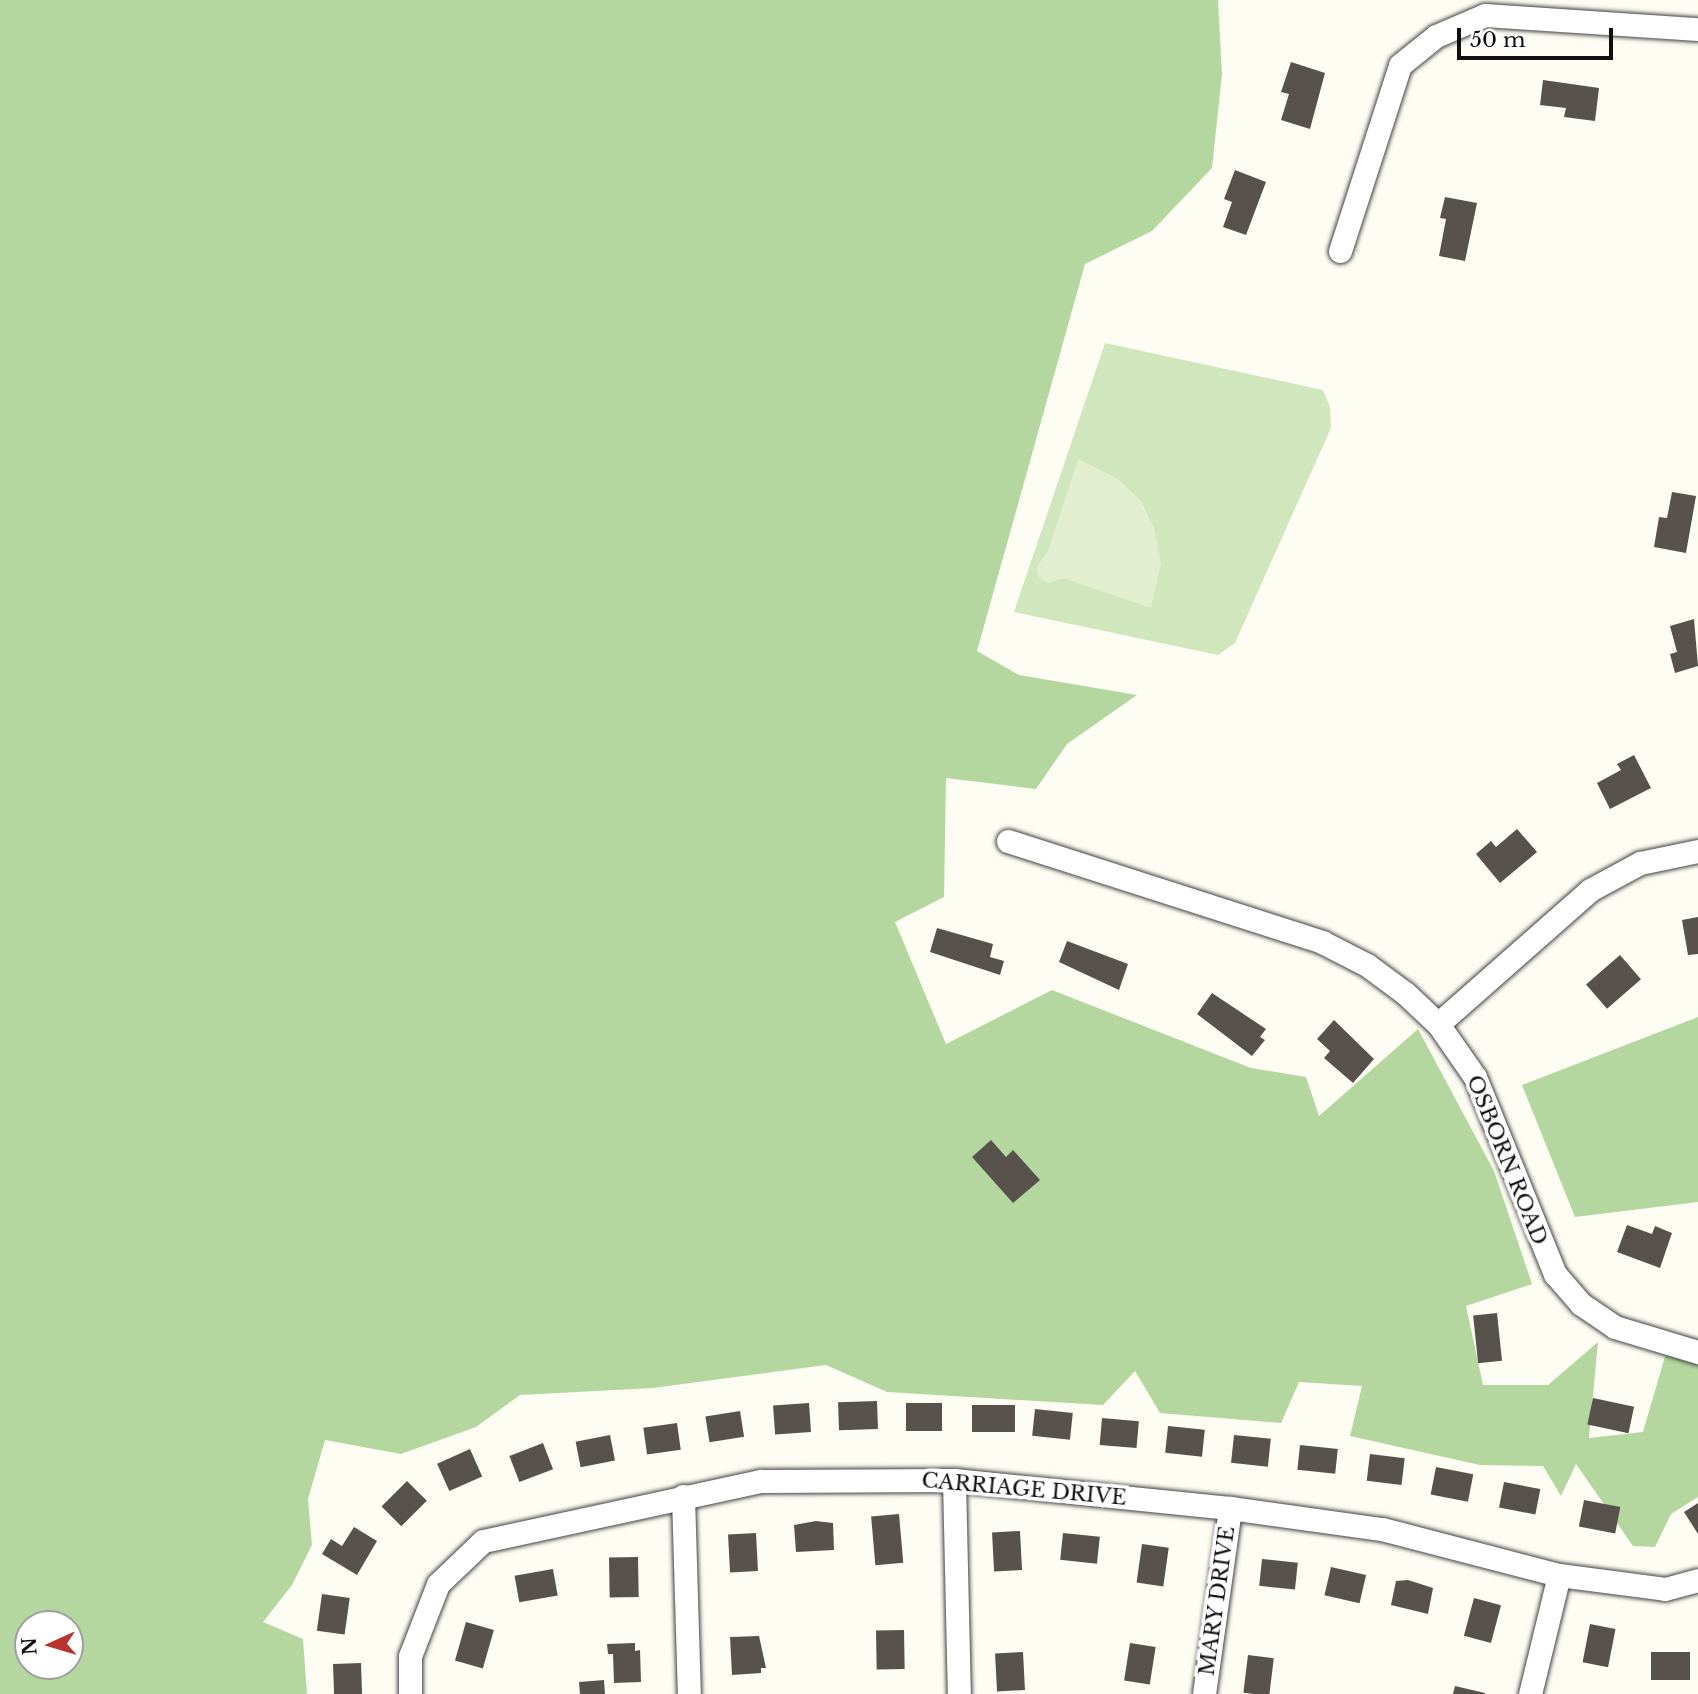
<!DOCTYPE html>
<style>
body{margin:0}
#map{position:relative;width:1698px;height:1694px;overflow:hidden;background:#fefdf3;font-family:"Libre Baskerville",serif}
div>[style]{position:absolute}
.green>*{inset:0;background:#d0e7be}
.forest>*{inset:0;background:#b3d79e}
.pitch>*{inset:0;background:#e1efcf}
.building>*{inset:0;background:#58524d;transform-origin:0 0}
.roads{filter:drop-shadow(0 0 2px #434343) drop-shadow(0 0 2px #434343)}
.minor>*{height:23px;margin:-11.5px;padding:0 11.5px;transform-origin:11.5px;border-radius:11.5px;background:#fff}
span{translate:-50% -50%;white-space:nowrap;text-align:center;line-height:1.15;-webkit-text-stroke:7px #fff;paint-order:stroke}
.street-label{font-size:21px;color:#101010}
.north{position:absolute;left:14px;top:1610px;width:70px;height:70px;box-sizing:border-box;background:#fff;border:2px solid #9f9f9f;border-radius:50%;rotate:266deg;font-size:19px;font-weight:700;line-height:28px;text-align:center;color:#101010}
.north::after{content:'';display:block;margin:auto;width:24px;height:32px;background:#b8352f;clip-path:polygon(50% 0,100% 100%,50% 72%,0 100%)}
.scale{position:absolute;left:1457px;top:28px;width:156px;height:32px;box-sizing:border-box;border:4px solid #101010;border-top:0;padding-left:9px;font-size:21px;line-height:24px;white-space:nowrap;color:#101010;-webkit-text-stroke:5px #fff;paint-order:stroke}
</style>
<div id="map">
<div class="green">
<i style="clip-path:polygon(1105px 343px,1323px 390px,1330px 407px,1331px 428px,1235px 643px,1218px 655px,1014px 612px)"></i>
</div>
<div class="forest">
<i style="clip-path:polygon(evenodd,0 0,1218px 0,1222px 74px,1212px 168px,1152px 231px,1085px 264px,977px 651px,1019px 675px,1137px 695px,1067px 744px,1036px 789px,946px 778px,944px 897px,895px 922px,946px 1044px,1052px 990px,1251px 1068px,1306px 1077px,1319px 1116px,1418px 1029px,1494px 1171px,1532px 1284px,1466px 1306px,1483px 1385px,1548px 1385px,1598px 1342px,1589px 1438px,1643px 1432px,1666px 1353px,1698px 1364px,1698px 1497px,1671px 1514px,1655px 1547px,1633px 1546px,1576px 1464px,1561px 1496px,1543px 1466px,1480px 1465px,1350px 1436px,1362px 1386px,1299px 1382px,1281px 1423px,1160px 1413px,1135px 1371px,1103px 1405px,887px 1392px,826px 1365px,653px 1388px,520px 1395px,476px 1427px,401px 1454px,325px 1440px,308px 1499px,312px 1545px,292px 1585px,263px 1622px,303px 1639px,307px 1694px,0 1694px,0 0,28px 1624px,70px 1624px,70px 1666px,28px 1666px,28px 1624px)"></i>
<i style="clip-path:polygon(1698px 1017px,1698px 1202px,1575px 1217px,1522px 1085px)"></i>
</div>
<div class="pitch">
<i style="clip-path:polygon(1078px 459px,1118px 479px,1141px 501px,1154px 528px,1161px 563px,1151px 608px,1063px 578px,1048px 583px,1039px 578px,1036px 568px,1048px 551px)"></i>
</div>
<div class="building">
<i style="clip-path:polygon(1291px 62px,1325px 73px,1310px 129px,1281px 120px,1289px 94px,1281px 92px)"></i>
<i style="clip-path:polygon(1543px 80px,1599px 88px,1595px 121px,1564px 117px,1566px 108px,1540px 105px)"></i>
<i style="clip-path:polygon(1235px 170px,1266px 182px,1246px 235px,1223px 227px,1232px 202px,1224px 199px)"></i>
<i style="clip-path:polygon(1445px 197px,1477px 203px,1465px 261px,1439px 256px,1446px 219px,1440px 218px)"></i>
<i style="clip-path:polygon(1672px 492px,1696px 496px,1686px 553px,1654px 547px,1659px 517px,1667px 518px)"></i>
<i style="clip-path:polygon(1694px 619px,1698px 666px,1675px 673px,1670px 654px,1677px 652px,1670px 626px)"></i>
<i style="clip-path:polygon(1634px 755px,1651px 788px,1610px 809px,1597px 783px,1621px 770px,1617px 764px)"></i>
<i style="clip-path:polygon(1517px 829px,1537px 852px,1500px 883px,1476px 854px,1491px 841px,1496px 847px)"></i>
<i style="clip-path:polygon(1698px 917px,1698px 954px,1688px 955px,1682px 920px)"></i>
<i style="clip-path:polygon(937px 928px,993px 944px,990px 957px,1004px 961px,1000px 975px,930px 952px)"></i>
<i style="clip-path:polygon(1067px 941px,1128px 964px,1119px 990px,1059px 962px)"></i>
<i style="left:1620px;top:955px;width:32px;height:45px;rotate:49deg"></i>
<i style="clip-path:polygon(1212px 993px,1266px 1029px,1260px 1037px,1265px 1040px,1252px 1056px,1197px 1014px)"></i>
<i style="clip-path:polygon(1334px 1020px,1374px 1059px,1353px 1083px,1324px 1058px,1330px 1051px,1317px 1039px)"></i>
<i style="clip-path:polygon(991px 1140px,1006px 1157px,1013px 1150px,1040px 1180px,1013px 1203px,972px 1157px)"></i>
<i style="clip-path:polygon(1627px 1225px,1652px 1234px,1655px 1226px,1672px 1233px,1660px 1268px,1617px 1252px)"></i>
<i style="left:1497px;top:1313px;width:48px;height:24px;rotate:84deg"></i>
<i style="left:1593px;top:1398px;width:42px;height:27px;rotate:12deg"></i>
<i style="left:877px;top:1401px;width:28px;height:39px;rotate:88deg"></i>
<i style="left:809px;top:1403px;width:29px;height:36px;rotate:86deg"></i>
<i style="left:906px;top:1403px;width:36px;height:28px"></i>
<i style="left:972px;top:1405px;width:43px;height:27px"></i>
<i style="left:1035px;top:1409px;width:38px;height:27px;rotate:6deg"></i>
<i style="left:740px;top:1411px;width:26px;height:35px;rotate:81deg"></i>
<i style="left:1102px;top:1418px;width:37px;height:27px;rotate:5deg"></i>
<i style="left:677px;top:1423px;width:27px;height:34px;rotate:82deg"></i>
<i style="left:1168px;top:1426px;width:37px;height:27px;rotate:6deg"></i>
<i style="left:610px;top:1435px;width:26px;height:35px;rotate:79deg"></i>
<i style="left:1234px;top:1435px;width:37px;height:28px;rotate:6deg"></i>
<i style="left:543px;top:1443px;width:28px;height:36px;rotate:69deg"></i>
<i style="left:1300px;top:1445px;width:38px;height:25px;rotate:6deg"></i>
<i style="left:470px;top:1449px;width:30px;height:36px;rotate:66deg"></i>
<i style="left:1370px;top:1454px;width:35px;height:27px;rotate:7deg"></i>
<i style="left:1436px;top:1467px;width:38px;height:28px;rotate:11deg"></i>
<i style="left:407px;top:1481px;width:28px;height:36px;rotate:45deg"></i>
<i style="left:1504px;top:1482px;width:37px;height:26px;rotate:11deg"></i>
<i style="left:1584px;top:1500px;width:37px;height:27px;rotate:11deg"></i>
<i style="clip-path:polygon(1698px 1503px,1698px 1534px,1684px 1512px)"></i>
<i style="left:899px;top:1514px;width:49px;height:28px;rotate:85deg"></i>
<i style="clip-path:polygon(816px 1521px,833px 1523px,834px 1550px,796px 1552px,794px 1525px)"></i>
<i style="clip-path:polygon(354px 1527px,377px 1541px,357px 1575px,322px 1554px,331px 1539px,342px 1546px)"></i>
<i style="left:1020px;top:1531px;width:39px;height:28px;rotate:87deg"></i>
<i style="left:756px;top:1533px;width:38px;height:28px;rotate:87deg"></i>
<i style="left:1063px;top:1533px;width:37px;height:27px;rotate:6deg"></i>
<i style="left:1142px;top:1544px;width:27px;height:39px;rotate:8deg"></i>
<i style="left:638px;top:1557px;width:40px;height:29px;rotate:89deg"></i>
<i style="left:1262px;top:1559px;width:36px;height:27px;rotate:6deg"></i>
<i style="left:1331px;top:1567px;width:36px;height:29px;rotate:13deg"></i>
<i style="left:553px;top:1569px;width:27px;height:39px;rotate:80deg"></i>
<i style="clip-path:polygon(1408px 1580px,1433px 1588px,1428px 1614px,1391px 1605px,1396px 1581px)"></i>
<i style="left:322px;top:1594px;width:28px;height:37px;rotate:8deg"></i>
<i style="left:1474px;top:1598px;width:28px;height:39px;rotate:15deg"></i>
<i style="left:466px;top:1622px;width:29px;height:40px;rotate:16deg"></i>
<i style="left:1590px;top:1624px;width:26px;height:39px;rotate:11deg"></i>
<i style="left:904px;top:1630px;width:39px;height:28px;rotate:89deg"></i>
<i style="clip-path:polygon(759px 1636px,766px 1668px,761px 1668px,761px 1673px,732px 1675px,730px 1637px)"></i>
<i style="clip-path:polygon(635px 1643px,635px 1651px,640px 1650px,641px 1682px,614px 1683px,613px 1654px,608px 1654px,607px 1644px)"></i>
<i style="left:1130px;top:1643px;width:26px;height:38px;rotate:9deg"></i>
<i style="left:1023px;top:1652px;width:38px;height:28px;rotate:87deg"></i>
<i style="left:1690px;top:1652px;width:28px;height:39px;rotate:90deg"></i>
<i style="left:1248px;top:1655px;width:26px;height:38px;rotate:7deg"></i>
<i style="left:361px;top:1663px;width:31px;height:28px;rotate:88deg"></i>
<i style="clip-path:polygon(604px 1680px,605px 1694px,580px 1694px,579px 1682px)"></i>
<i style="clip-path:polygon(1455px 1686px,1485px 1693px,1485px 1694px,1453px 1694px)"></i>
</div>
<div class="roads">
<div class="minor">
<i style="left:1340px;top:251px;width:195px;rotate:-72.1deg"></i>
<i style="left:1400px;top:65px;width:46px;rotate:-38.9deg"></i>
<i style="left:1436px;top:36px;width:53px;rotate:-23.2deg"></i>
<i style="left:1485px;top:15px;width:213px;rotate:3.8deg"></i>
<i style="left:1008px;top:841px;width:330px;rotate:17.8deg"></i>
<i style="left:1322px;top:942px;width:51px;rotate:27.1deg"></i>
<i style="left:1367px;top:965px;width:47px;rotate:36.4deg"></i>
<i style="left:1405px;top:993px;width:45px;rotate:43.2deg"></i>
<i style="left:1438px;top:1024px;width:65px;rotate:55.1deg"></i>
<i style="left:1475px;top:1077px;width:213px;rotate:67.9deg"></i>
<i style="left:1555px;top:1274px;width:40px;rotate:49deg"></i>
<i style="left:1581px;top:1304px;width:41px;rotate:34.1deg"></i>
<i style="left:1615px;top:1327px;width:87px;rotate:16.8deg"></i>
<i style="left:1438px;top:1024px;width:203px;rotate:-41.4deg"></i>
<i style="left:1590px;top:890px;width:57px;rotate:-28.4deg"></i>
<i style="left:1640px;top:863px;width:59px;rotate:-11.7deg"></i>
<i style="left:954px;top:1480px;width:214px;rotate:88.7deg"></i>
<i style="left:683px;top:1496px;width:198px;rotate:88.3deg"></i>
<i style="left:410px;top:1694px;width:38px;rotate:-90deg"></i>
<i style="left:410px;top:1656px;width:77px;rotate:-68.7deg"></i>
<i style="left:438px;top:1584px;width:62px;rotate:-43.7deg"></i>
<i style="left:483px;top:1541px;width:284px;rotate:-12.2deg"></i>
<i style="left:761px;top:1481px;width:193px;rotate:-0.3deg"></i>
<i style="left:954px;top:1480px;width:277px;rotate:5.8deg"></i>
<i style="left:1230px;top:1508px;width:153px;rotate:7.9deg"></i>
<i style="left:1382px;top:1529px;width:183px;rotate:14.6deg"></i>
<i style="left:1559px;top:1575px;width:107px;rotate:7.5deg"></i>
<i style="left:1665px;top:1589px;width:34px;rotate:-15deg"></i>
<i style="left:1204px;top:1694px;width:188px;rotate:-82deg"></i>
<i style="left:1530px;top:1694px;width:122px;rotate:-76.3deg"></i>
</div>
</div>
<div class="street-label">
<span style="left:1507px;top:1160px;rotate:68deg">OSBORN ROAD</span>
<span style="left:1024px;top:1489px;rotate:5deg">CARRIAGE DRIVE</span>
<span style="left:1217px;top:1601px;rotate:-82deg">MARY DRIVE</span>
</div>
<div class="north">N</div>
<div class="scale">50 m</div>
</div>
